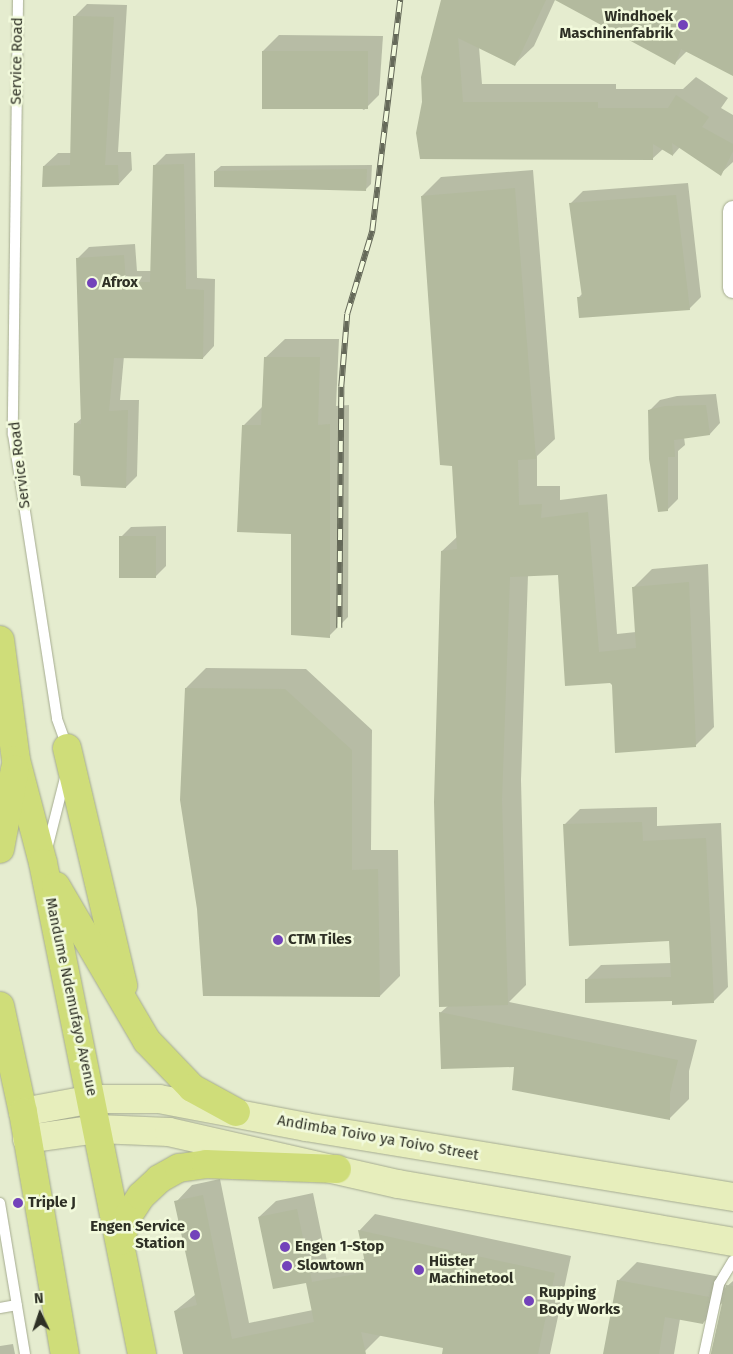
<!DOCTYPE html>
<meta charset="utf-8">
<style>
body{margin:0}
#map{position:relative;width:733px;height:1354px;overflow:hidden;background:#e5eccf;font-family:"Fira Sans",sans-serif}
div>[style]{position:absolute}
.shadow>*{inset:0;background:#0003}
.building>*{inset:0;background:#b3ba9e;transform-origin:0 0}
.roads{filter:drop-shadow(0 0 1px #a5ab90) drop-shadow(0 0 1px #a5ab90)}
.lane>*{height:10px;margin:-5px;padding:0 5px;transform-origin:5px;border-radius:5px;background:#fff}
.street>*{height:20px;margin:-10px;padding:0 10px;transform-origin:10px;border-radius:10px;background:#fff}
.secondary>*{height:28px;margin:-14px;padding:0 14px;transform-origin:14px;border-radius:14px;background:#e7eebc}
.primary>*{height:28px;margin:-14px;padding:0 14px;transform-origin:14px;border-radius:14px;background:#cfdd79}
.rail>*{height:5.5px;margin-top:-2.75px;transform-origin:0;background:repeating-linear-gradient(90deg,#f2fadc 0 11px,#656959 0 22px);box-sizing:border-box;border-block:1px solid #656959}
.dots>*{width:14px;height:14px;translate:-50% -50%;box-sizing:border-box;border:2px solid #f2fadc;border-radius:50%}
span{translate:-50% -50%;white-space:nowrap;text-align:center;line-height:1.15;-webkit-text-stroke:5px #f2fadc;paint-order:stroke}
.poi-label{font-size:15px;color:#2e3025;font-weight:700}
.right{translate:-100% -50%;text-align:right}
.left{translate:0 -50%;text-align:left}
.street-label{font-size:15px;color:#2e3025}
.north{position:absolute;left:15px;top:1289px;width:50px;height:50px;-webkit-text-stroke:4px #f2fadc;paint-order:stroke;rotate:356deg;font-size:14px;font-weight:700;line-height:20px;text-align:center;color:#2e3025}
.north::after{content:'';display:block;margin:auto;width:18px;height:22px;background:#2e3025;clip-path:polygon(50% 0,100% 100%,50% 72%,0 100%)}
</style>
<div id="map">
<div class="shadow">
<i style="clip-path:polygon(442px 0,555px 0,534px 46px,514px 65px,479px 47px,482px 84px,616px 84px,616px 89px,683px 89px,696px 77px,728px 98px,721px 108px,733px 115px,733px 162px,720px 174px,680px 147px,673px 155px,663px 149px,652px 159px,423px 102px,422px 77px)"></i>
<i style="clip-path:polygon(557px 0,733px 0,733px 75px,687px 51px,675px 63px)"></i>
<i style="clip-path:polygon(87px 4px,127px 5px,118px 152px,131px 152px,132px 170px,119px 184px,44px 166px,58px 153px,71px 153px,74px 17px)"></i>
<i style="clip-path:polygon(279px 35px,383px 36px,379px 95px,364px 110px,263px 51px)"></i>
<i style="clip-path:polygon(195px 153px,197px 278px,215px 279px,214px 346px,203px 358px,124px 356px,120px 400px,139px 400px,137px 476px,126px 487px,75px 424px,82px 418px,77px 259px,89px 247px,135px 244px,137px 271px,151px 271px,154px 166px,166px 154px)"></i>
<i style="clip-path:polygon(372px 165px,371px 184px,366px 189px,215px 171px,221px 166px)"></i>
<i style="clip-path:polygon(533px 170px,555px 439px,537px 456px,537px 486px,560px 486px,560px 500px,607px 494px,617px 634px,636px 632px,633px 588px,652px 569px,708px 564px,714px 727px,695px 746px,613px 685px,559px 574px,528px 575px,521px 780px,526px 985px,509px 1002px,697px 1040px,689px 1071px,689px 1099px,669px 1119px,515px 1066px,440px 1013px,448px 1006px,442px 551px,458px 536px,453px 465px,422px 196px,441px 177px)"></i>
<i style="clip-path:polygon(688px 183px,701px 297px,689px 309px,578px 298px,583px 293px,570px 204px,583px 191px)"></i>
<i style="clip-path:polygon(285px 339px,339px 339px,336px 406px,349px 405px,348px 617px,329px 636px,292px 533px,243px 426px,263px 406px,265px 358px)"></i>
<i style="clip-path:polygon(716px 394px,720px 423px,710px 434px,684px 437px,685px 445px,678px 451px,678px 499px,667px 510px,649px 411px,660px 400px,677px 396px)"></i>
<i style="clip-path:polygon(166px 526px,166px 566px,156px 576px,120px 538px,131px 527px)"></i>
<i style="clip-path:polygon(206px 668px,306px 669px,372px 730px,371px 850px,398px 850px,400px 976px,380px 996px,199px 909px,186px 688px)"></i>
<i style="clip-path:polygon(657px 807px,657px 826px,721px 823px,728px 987px,713px 1002px,673px 999px,586px 980px,601px 965px,671px 963px,670px 939px,565px 824px,580px 809px)"></i>
<i style="clip-path:polygon(220px 1179px,249px 1323px,313px 1310px,307px 1282px,259px 1217px,276px 1201px,313px 1193px,328px 1266px,365px 1259px,359px 1231px,375px 1214px,571px 1256px,550px 1354px,443px 1354px,445px 1347px,382px 1334px,365px 1351px,351px 1354px,184px 1354px,175px 1311px,196px 1294px,176px 1202px,192px 1185px)"></i>
<i style="clip-path:polygon(637px 1262px,727px 1278px,725px 1288px,733px 1281px,733px 1354px,711px 1354px,723px 1302px,703px 1323px,680px 1319px,674px 1354px,605px 1354px,618px 1281px)"></i>
<i style="clip-path:polygon(13px 1344px,15px 1354px,0 1354px,0 1346px)"></i>
</div>
<div class="building">
<i style="clip-path:polygon(441px 0,546px 0,515px 66px,458px 38px,463px 102px,598px 102px,598px 108px,668px 108px,676px 95px,709px 117px,702px 127px,733px 144px,733px 151px,721px 176px,672px 143px,673px 156px,653px 144px,653px 160px,420px 159px,416px 133px,422px 102px,421px 77px)"></i>
<i style="clip-path:polygon(555px 0,733px 0,733px 76px,681px 49px,675px 65px)"></i>
<i style="clip-path:polygon(73px 16px,114px 17px,105px 165px,118px 165px,119px 185px,42px 187px,43px 166px,70px 165px)"></i>
<i style="left:262px;top:51px;width:106px;height:58px"></i>
<i style="clip-path:polygon(184px 164px,186px 289px,204px 290px,203px 359px,114px 358px,109px 411px,128px 410px,126px 488px,81px 486px,80px 476px,73px 475px,74px 423px,81px 424px,76px 258px,124px 255px,126px 282px,150px 282px,153px 165px)"></i>
<i style="clip-path:polygon(367px 169px,366px 191px,214px 187px,214px 171px)"></i>
<i style="clip-path:polygon(515px 188px,536px 459px,518px 460px,519px 505px,542px 504px,541px 518px,588px 512px,599px 652px,636px 648px,632px 587px,689px 582px,696px 747px,615px 753px,612px 685px,610px 683px,565px 686px,558px 575px,510px 577px,502px 800px,508px 1005px,439px 1007px,434px 802px,441px 551px,457px 549px,452px 466px,440px 465px,421px 196px)"></i>
<i style="clip-path:polygon(676px 195px,690px 310px,579px 318px,577px 297px,582px 297px,569px 203px)"></i>
<i style="clip-path:polygon(264px 357px,320px 357px,318px 425px,330px 424px,330px 638px,291px 635px,291px 534px,237px 532px,242px 425px,261px 425px)"></i>
<i style="clip-path:polygon(706px 405px,710px 435px,674px 440px,675px 457px,668px 457px,668px 511px,658px 512px,649px 459px,648px 410px,665px 406px)"></i>
<i style="left:156px;top:536px;width:42px;height:37px;rotate:90deg"></i>
<i style="clip-path:polygon(185px 688px,285px 689px,352px 750px,352px 870px,378px 869px,380px 997px,203px 996px,197px 909px,180px 800px)"></i>
<i style="clip-path:polygon(642px 822px,643px 841px,706px 838px,714px 1003px,672px 1005px,672px 1001px,585px 1003px,585px 979px,671px 977px,669px 941px,569px 946px,563px 824px)"></i>
<i style="clip-path:polygon(439px 1012px,678px 1060px,670px 1093px,670px 1120px,512px 1090px,514px 1067px,441px 1069px)"></i>
<i style="clip-path:polygon(203px 1195px,232px 1339px,314px 1322px,306px 1283px,273px 1289px,258px 1217px,297px 1209px,312px 1282px,367px 1272px,358px 1230px,555px 1273px,538px 1354px,442px 1354px,443px 1348px,361px 1332px,366px 1354px,183px 1354px,174px 1311px,197px 1305px,174px 1201px)"></i>
<i style="clip-path:polygon(617px 1280px,709px 1297px,703px 1324px,665px 1317px,659px 1354px,603px 1354px)"></i>
<i style="clip-path:polygon(726px 1285px,733px 1286px,733px 1354px,711px 1354px)"></i>
</div>
<div class="roads">
<div class="lane">
<i style="left:18px;top:0;width:434px;rotate:90.7deg"></i>
<i style="left:13px;top:434px;width:288px;rotate:81.2deg"></i>
<i style="left:57px;top:719px;width:30px;rotate:70deg"></i>
<i style="left:47px;top:849px;width:73px;rotate:-75.8deg"></i>
<i style="left:0;top:1203px;width:153px;rotate:80.6deg"></i>
<i style="left:0;top:1308px;width:17px;rotate:-10deg"></i>
<i style="left:704px;top:1354px;width:72px;rotate:-77.9deg"></i>
<i style="left:719px;top:1284px;width:27px;rotate:-59deg"></i>
</div>
<div class="street">
<i style="left:733px;top:211px;width:77px;rotate:90deg"></i>
</div>
<div class="secondary">
<i style="left:23px;top:1112px;width:71px;rotate:-10.5deg"></i>
<i style="left:93px;top:1099px;width:66px"></i>
<i style="left:159px;top:1099px;width:150px;rotate:10.8deg"></i>
<i style="left:306px;top:1127px;width:433px;rotate:9.3deg"></i>
<i style="left:27px;top:1139px;width:72px;rotate:-8deg"></i>
<i style="left:98px;top:1129px;width:71px;rotate:2.4deg"></i>
<i style="left:169px;top:1132px;width:235px;rotate:12.8deg"></i>
<i style="left:398px;top:1184px;width:340px;rotate:9.8deg"></i>
</div>
<div class="primary">
<i style="left:0;top:640px;width:121px;rotate:82.4deg"></i>
<i style="left:16px;top:760px;width:106px;rotate:75.3deg"></i>
<i style="left:43px;top:863px;width:501px;rotate:78.6deg"></i>
<i style="left:67px;top:748px;width:244px;rotate:76.7deg"></i>
<i style="left:0;top:849px;width:81px;rotate:-79.4deg"></i>
<i style="left:56px;top:886px;width:180px;rotate:59.6deg"></i>
<i style="left:147px;top:1041px;width:65px;rotate:46.2deg"></i>
<i style="left:192px;top:1088px;width:50px;rotate:28.6deg"></i>
<i style="left:0;top:1006px;width:108px;rotate:77.8deg"></i>
<i style="left:23px;top:1112px;width:246px;rotate:80.2deg"></i>
<i style="left:120px;top:1241px;width:26px;rotate:-72deg"></i>
<i style="left:128px;top:1216px;width:24px;rotate:-57deg"></i>
<i style="left:141px;top:1196px;width:25px;rotate:-43deg"></i>
<i style="left:159px;top:1179px;width:23px;rotate:-29deg"></i>
<i style="left:179px;top:1168px;width:27px;rotate:-8deg"></i>
<i style="left:206px;top:1164px;width:131px;rotate:2.2deg"></i>
</div>
</div>
<div class="rail">
<i style="left:339px;top:628px;width:241px;rotate:-89.5deg"></i>
<i style="left:341px;top:387px;width:73px;rotate:-85.3deg"></i>
<i style="left:347px;top:314px;width:87px;rotate:-73.2deg"></i>
<i style="left:372px;top:231px;width:233px;rotate:-83.1deg"></i>
</div>
<div class="dots">
<i style="left:683px;top:25px;background:#7343ba"></i>
<i style="left:92px;top:283px;background:#7343ba"></i>
<i style="left:278px;top:940px;background:#7343ba"></i>
<i style="left:18px;top:1203px;background:#7343ba"></i>
<i style="left:195px;top:1235px;background:#7343ba"></i>
<i style="left:285px;top:1247px;background:#7343ba"></i>
<i style="left:287px;top:1266px;background:#7343ba"></i>
<i style="left:419px;top:1270px;background:#7343ba"></i>
<i style="left:529px;top:1301px;background:#7343ba"></i>
</div>
<div class="poi-label">
<span class="right" style="left:673px;top:25px">Windhoek<br>Maschinenfabrik</span>
<span class="left" style="left:102px;top:283px">Afrox</span>
<span class="left" style="left:288px;top:940px">CTM Tiles</span>
<span class="left" style="left:28px;top:1203px">Triple J</span>
<span class="right" style="left:185px;top:1235px">Engen Service<br>Station</span>
<span class="left" style="left:295px;top:1247px">Engen 1-Stop</span>
<span class="left" style="left:429px;top:1270px">Hüster<br>Machinetool</span>
<span class="left" style="left:297px;top:1266px">Slowtown</span>
<span class="left" style="left:539px;top:1301px">Rupping<br>Body Works</span>
</div>
<div class="street-label">
<span style="left:17px;top:61px;rotate:-89deg">Service Road</span>
<span style="left:20px;top:465px;rotate:-97deg">Service Road</span>
<span style="left:71px;top:997px;rotate:78deg">Mandume Ndemufayo Avenue</span>
<span style="left:378px;top:1138px;rotate:10deg">Andimba Toivo ya Toivo Street</span>
</div>
<div class="north">N</div>
</div>
